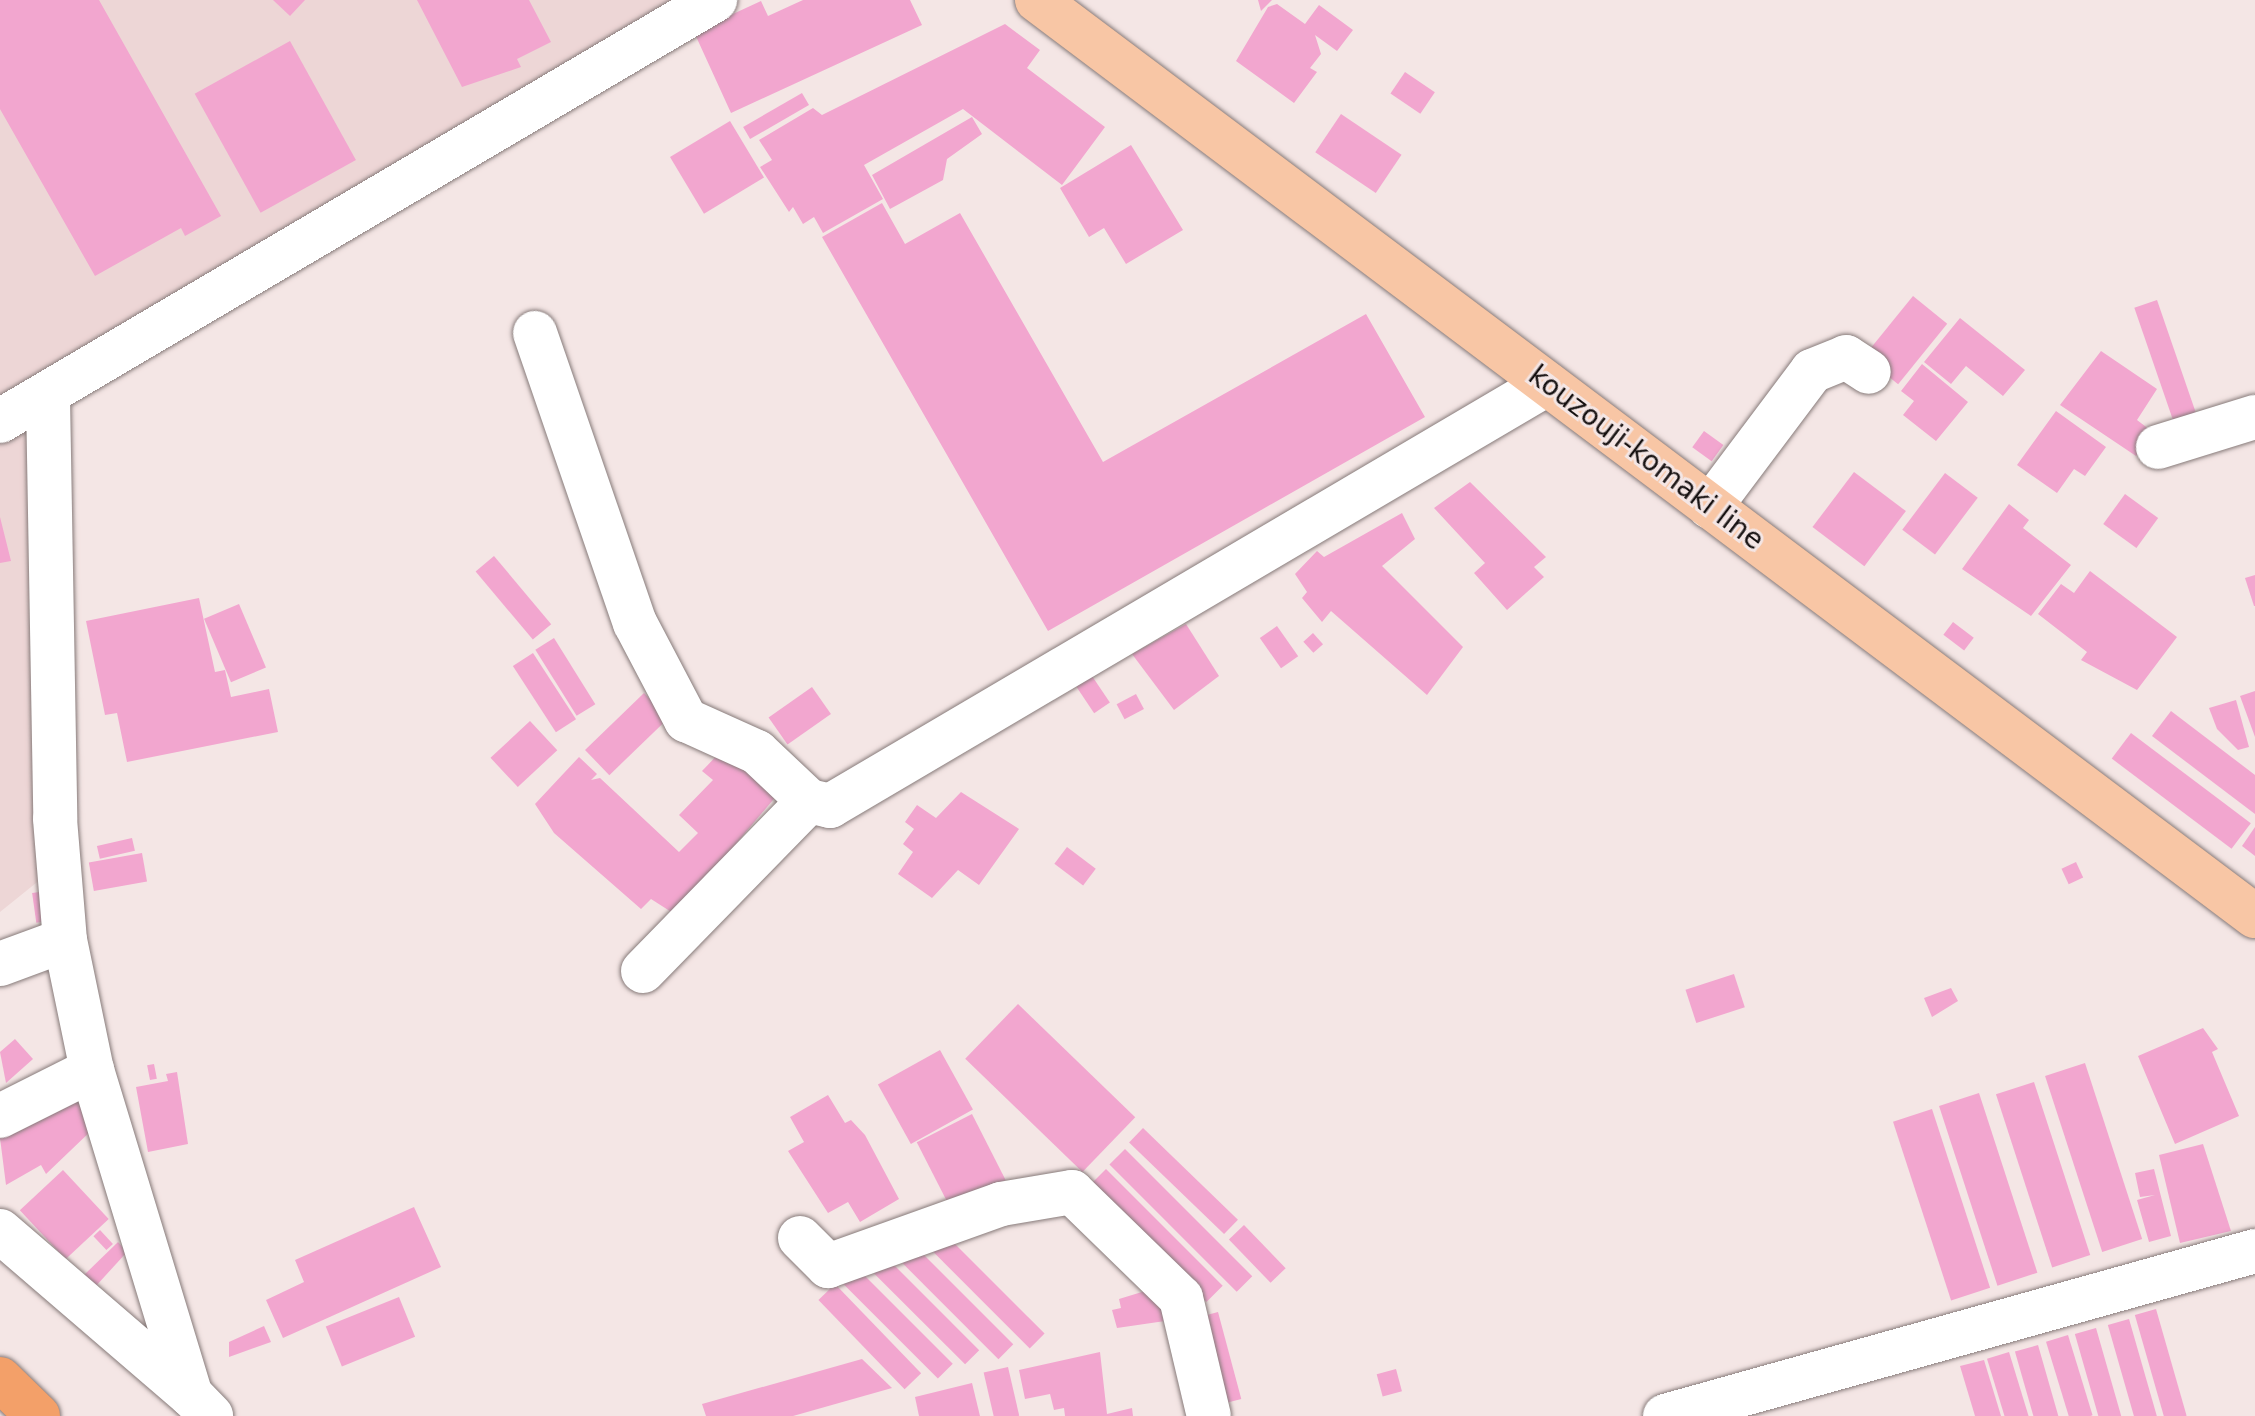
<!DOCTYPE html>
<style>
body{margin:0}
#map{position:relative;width:2255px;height:1416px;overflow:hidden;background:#f4e6e5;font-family:"DejaVu Sans",sans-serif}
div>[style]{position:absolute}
.built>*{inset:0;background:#edd6d6}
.building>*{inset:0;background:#f2a6cf;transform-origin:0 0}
.roads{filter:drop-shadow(0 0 2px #877b7a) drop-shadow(0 0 2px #877b7a)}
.minor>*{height:44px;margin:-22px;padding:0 22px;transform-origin:22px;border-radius:22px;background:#fff}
.major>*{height:44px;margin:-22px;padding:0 22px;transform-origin:22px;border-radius:22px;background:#f8c6a5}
.highway>*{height:44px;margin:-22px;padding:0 22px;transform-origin:22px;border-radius:22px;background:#f3a069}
span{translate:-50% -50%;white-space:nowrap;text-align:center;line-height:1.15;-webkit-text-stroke:6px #f4e6e5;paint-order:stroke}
.street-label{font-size:28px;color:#151010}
</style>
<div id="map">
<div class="built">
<i style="clip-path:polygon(0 0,685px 0,31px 385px,41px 879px,0 912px)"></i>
</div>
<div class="building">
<i style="clip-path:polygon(0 0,99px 0,221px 216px,185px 236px,181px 228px,95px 276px,0 109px)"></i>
<i style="clip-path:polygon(273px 0,305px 0,290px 16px)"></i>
<i style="clip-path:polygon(417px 0,529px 0,551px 42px,517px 59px,521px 67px,462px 87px)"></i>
<i style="clip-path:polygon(803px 0,910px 0,922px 25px,731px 113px,694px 32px,761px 1px,768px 16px)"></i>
<i style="clip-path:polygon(1258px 0,1272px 0,1261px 11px)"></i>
<i style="clip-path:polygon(1277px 4px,1305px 24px,1319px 5px,1353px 30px,1337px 51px,1315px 35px,1321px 54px,1310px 68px,1317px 72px,1294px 103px,1236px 61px,1268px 7px)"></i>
<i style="clip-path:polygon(1005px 24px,1040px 50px,1027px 68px,1105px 127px,1062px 185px,963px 109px,864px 165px,883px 199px,823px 233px,814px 217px,803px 224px,793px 207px,789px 212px,760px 167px,772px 160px,759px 140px,813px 108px,822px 115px)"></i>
<i style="left:290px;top:41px;width:136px;height:109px;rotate:61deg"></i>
<i style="left:1405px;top:72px;width:36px;height:26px;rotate:34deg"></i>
<i style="left:802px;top:93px;width:14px;height:68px;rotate:60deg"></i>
<i style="left:1341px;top:114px;width:73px;height:46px;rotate:34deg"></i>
<i style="clip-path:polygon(972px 117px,982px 134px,947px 159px,943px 180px,890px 209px,872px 175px)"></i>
<i style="left:730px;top:121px;width:66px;height:70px;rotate:59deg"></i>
<i style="clip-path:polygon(1131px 145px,1183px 230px,1126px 264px,1104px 228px,1089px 237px,1060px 188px)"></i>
<i style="clip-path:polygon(882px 203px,905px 244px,960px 213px,1103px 462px,1366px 314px,1425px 417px,1048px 631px,822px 237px)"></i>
<i style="left:1913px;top:296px;width:44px;height:78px;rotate:39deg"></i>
<i style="left:2157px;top:300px;width:128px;height:24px;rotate:71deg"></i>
<i style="clip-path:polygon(1960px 318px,2025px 370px,2003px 396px,1966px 366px,1951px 384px,1924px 362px)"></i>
<i style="clip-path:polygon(2101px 351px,2157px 389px,2137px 420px,2154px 433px,2136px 456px,2060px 405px)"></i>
<i style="clip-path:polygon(1922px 364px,1968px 402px,1936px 441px,1903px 415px,1914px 401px,1901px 391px)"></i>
<i style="clip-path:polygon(2056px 411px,2106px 447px,2085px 476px,2074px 469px,2057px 493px,2017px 465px)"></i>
<i style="left:1704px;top:431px;width:24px;height:20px;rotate:36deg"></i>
<i style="left:1854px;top:472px;width:65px;height:69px;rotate:37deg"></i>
<i style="left:1945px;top:473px;width:41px;height:71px;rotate:37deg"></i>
<i style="clip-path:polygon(1470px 482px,1546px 557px,1534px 567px,1544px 577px,1507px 610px,1474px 573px,1485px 563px,1434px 508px)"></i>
<i style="left:2125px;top:494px;width:41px;height:37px;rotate:36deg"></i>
<i style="clip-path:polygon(2009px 504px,2029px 520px,2023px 528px,2071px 565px,2031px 616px,1962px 569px)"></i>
<i style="clip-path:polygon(1402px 513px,1415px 539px,1382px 566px,1463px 647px,1427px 695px,1331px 611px,1322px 622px,1302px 598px,1307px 592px,1295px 574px,1317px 551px,1324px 557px)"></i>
<i style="clip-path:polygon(0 517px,11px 561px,0 563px)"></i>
<i style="left:494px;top:556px;width:89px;height:24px;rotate:50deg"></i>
<i style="clip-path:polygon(2090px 571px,2177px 637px,2137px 690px,2081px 660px,2087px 652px,2038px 614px,2061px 584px,2074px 593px)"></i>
<i style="clip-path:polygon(2255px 575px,2255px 606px,2254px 606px,2245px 578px)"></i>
<i style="clip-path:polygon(199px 598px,215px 672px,225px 670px,231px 697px,269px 689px,278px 732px,127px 762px,117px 713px,105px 715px,86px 621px)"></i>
<i style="left:239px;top:604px;width:69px;height:38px;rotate:67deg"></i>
<i style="left:1953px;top:622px;width:26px;height:16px;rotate:37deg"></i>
<i style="clip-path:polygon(1186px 624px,1219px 676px,1174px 710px,1132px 654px)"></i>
<i style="left:1277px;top:626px;width:37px;height:21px;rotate:55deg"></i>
<i style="left:1313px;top:633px;width:15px;height:13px;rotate:48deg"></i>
<i style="left:554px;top:638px;width:78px;height:22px;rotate:58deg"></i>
<i style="left:533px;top:653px;width:79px;height:24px;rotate:57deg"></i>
<i style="left:1092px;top:676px;width:32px;height:19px;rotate:56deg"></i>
<i style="left:812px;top:687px;width:33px;height:53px;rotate:55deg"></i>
<i style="clip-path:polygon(2255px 691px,2255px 737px,2240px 696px)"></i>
<i style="left:644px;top:693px;width:35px;height:82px;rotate:46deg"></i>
<i style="left:1136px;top:694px;width:17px;height:22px;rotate:62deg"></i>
<i style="clip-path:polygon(2236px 700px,2249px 747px,2238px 750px,2217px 729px,2209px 708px)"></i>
<i style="clip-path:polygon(2171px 711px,2255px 775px,2255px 814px,2152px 736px)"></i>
<i style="left:530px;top:721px;width:40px;height:54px;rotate:47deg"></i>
<i style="left:2131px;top:733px;width:150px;height:32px;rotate:37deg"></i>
<i style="clip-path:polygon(727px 745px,778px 794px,676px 915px,651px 899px,641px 909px,554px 833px,535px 804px,579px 757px,597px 774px,591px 780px,600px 778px,679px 852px,698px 833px,679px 815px,713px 780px,702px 771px)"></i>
<i style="clip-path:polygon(961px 792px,1019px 829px,979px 885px,958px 870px,932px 898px,898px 874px,913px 852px,903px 844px,914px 829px,905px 822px,917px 805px,936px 818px)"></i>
<i style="clip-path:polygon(2255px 827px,2255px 856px,2242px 846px)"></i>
<i style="left:132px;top:838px;width:13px;height:36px;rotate:77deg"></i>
<i style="left:1067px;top:847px;width:36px;height:21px;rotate:37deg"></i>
<i style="left:142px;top:853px;width:29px;height:54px;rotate:80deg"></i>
<i style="left:2076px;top:862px;width:17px;height:16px;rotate:65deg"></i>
<i style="left:46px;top:891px;width:30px;height:14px;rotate:82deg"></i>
<i style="left:1734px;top:974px;width:35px;height:51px;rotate:72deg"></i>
<i style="clip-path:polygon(1951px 988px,1958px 1001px,1932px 1017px,1924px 998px)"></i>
<i style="left:1018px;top:1004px;width:163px;height:76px;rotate:44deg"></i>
<i style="clip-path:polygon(2203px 1028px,2218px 1049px,2212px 1052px,2239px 1116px,2175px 1144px,2138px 1056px)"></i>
<i style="clip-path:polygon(15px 1039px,33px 1059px,6px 1083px,0 1052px)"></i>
<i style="left:940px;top:1050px;width:68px;height:71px;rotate:61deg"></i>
<i style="left:2085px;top:1063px;width:185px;height:42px;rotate:72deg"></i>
<i style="left:154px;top:1064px;width:15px;height:7px;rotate:79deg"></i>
<i style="clip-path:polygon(177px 1072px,188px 1144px,148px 1152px,136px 1087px,168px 1081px,166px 1074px)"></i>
<i style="left:2034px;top:1082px;width:182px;height:40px;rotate:72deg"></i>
<i style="left:1979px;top:1093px;width:189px;height:42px;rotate:72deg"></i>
<i style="clip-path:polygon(828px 1095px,845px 1123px,851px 1120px,865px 1135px,899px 1199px,860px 1222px,848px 1202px,828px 1213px,788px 1151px,804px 1142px,790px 1117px)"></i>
<i style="clip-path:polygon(82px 1096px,94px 1128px,46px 1174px,41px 1165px,6px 1185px,0 1138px)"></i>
<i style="left:1932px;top:1109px;width:188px;height:41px;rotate:72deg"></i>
<i style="left:972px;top:1114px;width:74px;height:62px;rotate:63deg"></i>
<i style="left:1143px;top:1128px;width:132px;height:20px;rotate:44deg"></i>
<i style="clip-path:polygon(2203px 1144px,2231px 1231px,2180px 1243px,2159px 1155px)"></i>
<i style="left:1125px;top:1149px;width:180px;height:22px;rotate:45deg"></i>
<i style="left:1106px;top:1169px;width:165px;height:23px;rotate:45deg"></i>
<i style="clip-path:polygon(2154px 1169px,2171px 1236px,2149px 1242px,2137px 1200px,2155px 1195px,2140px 1197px,2135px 1173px)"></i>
<i style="left:63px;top:1170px;width:67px;height:59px;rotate:47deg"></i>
<i style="clip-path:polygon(414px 1207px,441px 1267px,283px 1338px,266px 1300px,304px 1282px,295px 1260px)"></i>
<i style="left:1244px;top:1225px;width:60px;height:21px;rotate:46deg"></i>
<i style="left:100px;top:1230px;width:19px;height:9px;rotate:47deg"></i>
<i style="left:947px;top:1236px;width:138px;height:21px;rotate:45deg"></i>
<i style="clip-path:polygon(118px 1242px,127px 1252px,95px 1287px,83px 1276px)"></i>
<i style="left:915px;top:1246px;width:139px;height:21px;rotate:45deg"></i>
<i style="left:888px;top:1259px;width:129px;height:20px;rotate:45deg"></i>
<i style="left:858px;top:1269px;width:134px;height:21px;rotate:45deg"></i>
<i style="left:835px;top:1284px;width:124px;height:23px;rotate:46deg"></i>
<i style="clip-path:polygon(1155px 1288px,1165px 1321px,1117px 1328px,1112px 1310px,1121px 1308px,1119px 1299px)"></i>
<i style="left:399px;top:1297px;width:43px;height:79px;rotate:68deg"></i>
<i style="left:2156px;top:1309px;width:111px;height:22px;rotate:74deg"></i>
<i style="left:1218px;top:1312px;width:90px;height:20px;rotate:75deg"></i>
<i style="left:2129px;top:1319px;width:101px;height:22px;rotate:74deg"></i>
<i style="clip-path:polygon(264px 1326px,271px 1342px,229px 1357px,229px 1342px)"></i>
<i style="left:2096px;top:1328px;width:92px;height:22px;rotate:74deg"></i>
<i style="left:2068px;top:1335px;width:84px;height:23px;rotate:73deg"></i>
<i style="left:2038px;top:1345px;width:74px;height:24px;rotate:74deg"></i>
<i style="clip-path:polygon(1100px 1352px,1107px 1414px,1132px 1408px,1133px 1416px,1065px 1416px,1064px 1408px,1054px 1410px,1050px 1394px,1025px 1399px,1019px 1370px)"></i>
<i style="left:2009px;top:1352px;width:67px;height:23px;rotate:73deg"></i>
<i style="clip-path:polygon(862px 1359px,892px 1388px,793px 1416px,706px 1416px,702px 1404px)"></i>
<i style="clip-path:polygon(1984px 1360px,2001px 1416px,1975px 1416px,1960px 1366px)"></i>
<i style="left:1008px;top:1367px;width:50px;height:25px;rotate:77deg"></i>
<i style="left:1396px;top:1369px;width:23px;height:20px;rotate:75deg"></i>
<i style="clip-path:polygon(972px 1383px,980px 1416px,919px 1416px,915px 1397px)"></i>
</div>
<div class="roads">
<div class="minor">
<i style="left:535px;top:333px;width:307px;rotate:71deg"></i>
<i style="left:635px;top:623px;width:110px;rotate:62.3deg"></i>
<i style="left:686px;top:720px;width:78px;rotate:24.3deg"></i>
<i style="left:757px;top:752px;width:71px;rotate:43.3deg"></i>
<i style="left:48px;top:398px;width:421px;rotate:89deg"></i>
<i style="left:55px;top:819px;width:121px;rotate:85.3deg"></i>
<i style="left:65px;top:940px;width:133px;rotate:78.3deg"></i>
<i style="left:92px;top:1070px;width:340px;rotate:73.1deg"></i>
<i style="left:191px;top:1395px;width:29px;rotate:46deg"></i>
<i style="left:0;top:421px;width:830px;rotate:-30.49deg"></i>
<i style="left:2158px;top:447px;width:102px;rotate:-17.2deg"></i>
<i style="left:1710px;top:507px;width:170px;rotate:-53.1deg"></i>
<i style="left:1812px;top:371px;width:37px;rotate:-22deg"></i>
<i style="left:1846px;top:357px;width:27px;rotate:33deg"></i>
<i style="left:0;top:964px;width:69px;rotate:-20.3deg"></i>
<i style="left:643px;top:971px;width:238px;rotate:-45.7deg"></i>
<i style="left:809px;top:801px;width:22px;rotate:13deg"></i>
<i style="left:830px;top:806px;width:832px;rotate:-30.48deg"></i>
<i style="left:0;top:1116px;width:103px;rotate:-26.6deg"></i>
<i style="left:0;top:1231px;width:252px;rotate:40.7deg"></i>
<i style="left:800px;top:1238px;width:40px;rotate:45deg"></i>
<i style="left:828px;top:1266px;width:184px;rotate:-19.7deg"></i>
<i style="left:1001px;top:1204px;width:72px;rotate:-9.6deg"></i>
<i style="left:1072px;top:1192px;width:152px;rotate:44.2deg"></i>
<i style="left:1181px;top:1298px;width:121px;rotate:76.7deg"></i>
<i style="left:1665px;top:1416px;width:613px;rotate:-15.62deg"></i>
</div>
<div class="major">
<i style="left:1037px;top:0;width:1524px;rotate:36.95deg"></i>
</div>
<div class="highway">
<i style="left:0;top:1379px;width:53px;rotate:44.2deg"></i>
</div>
</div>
<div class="street-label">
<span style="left:1646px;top:458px;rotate:37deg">kouzouji-komaki line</span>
</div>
</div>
